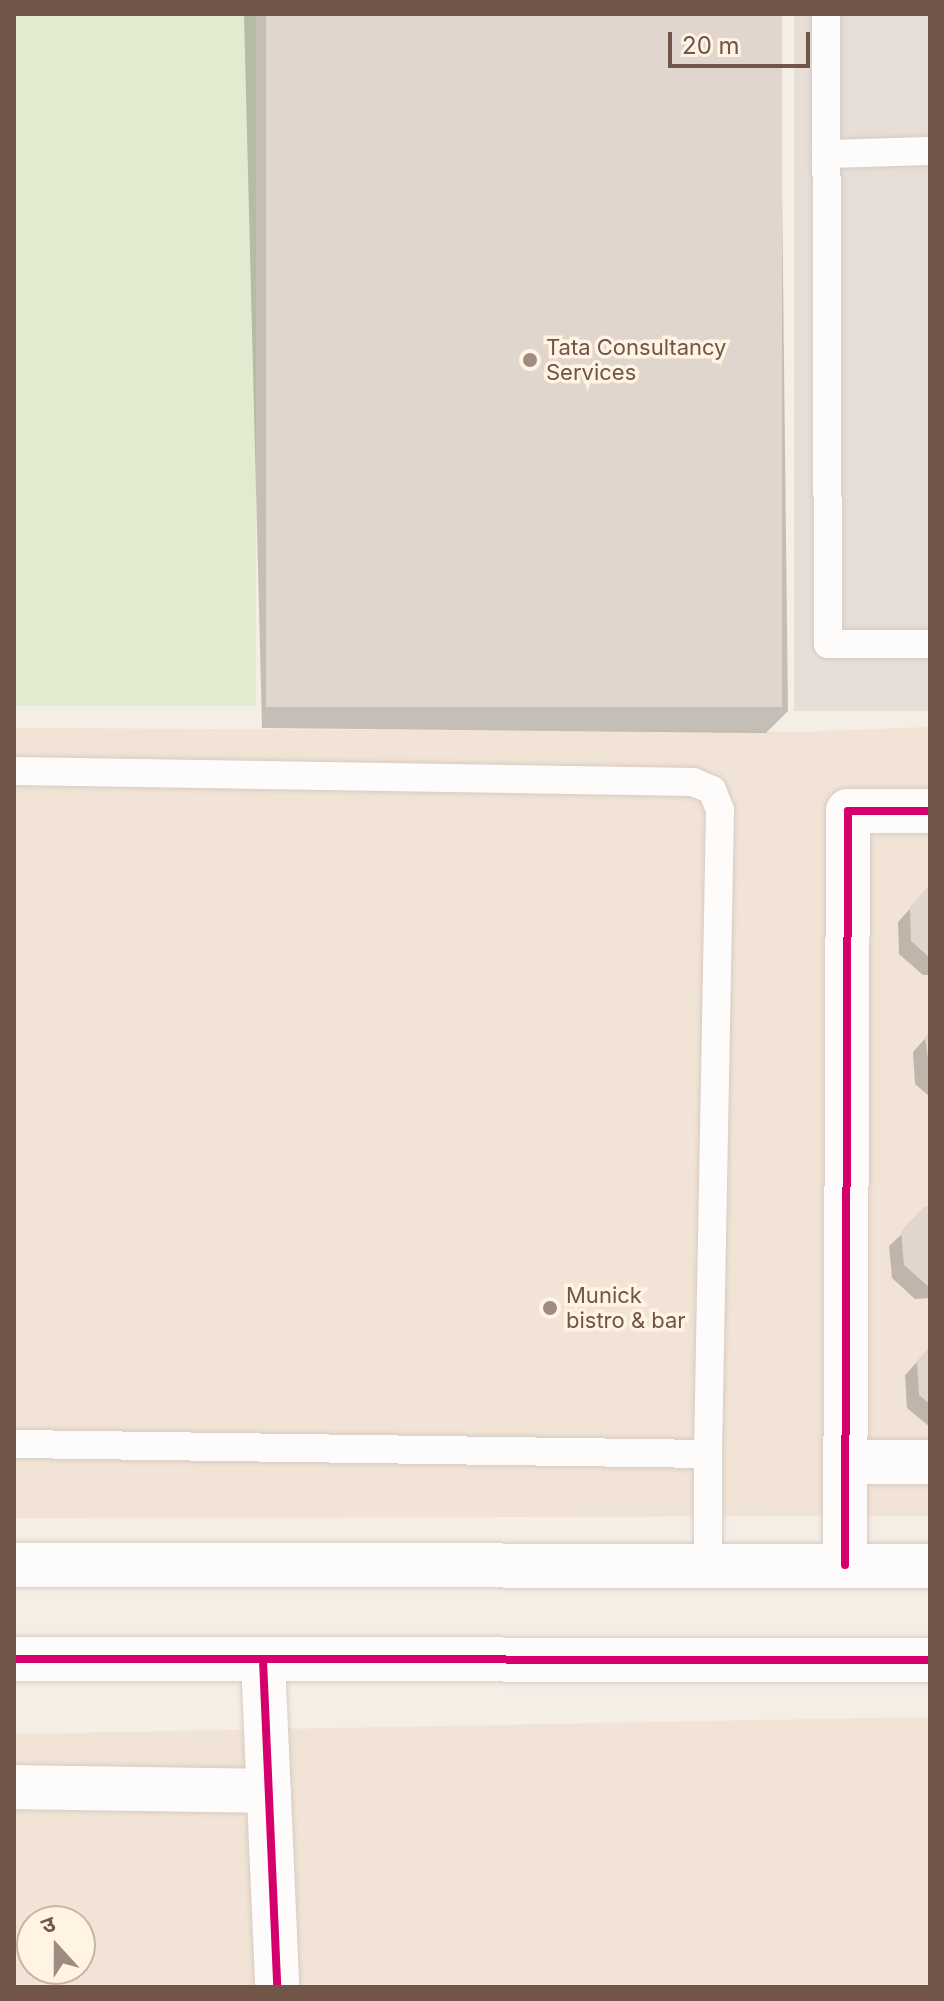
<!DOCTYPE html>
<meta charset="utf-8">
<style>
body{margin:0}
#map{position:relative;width:944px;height:2001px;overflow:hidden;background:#f5eee5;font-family:Inter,"Noto Sans Devanagari",sans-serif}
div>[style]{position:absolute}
.residential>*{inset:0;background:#f1e3d5}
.industrial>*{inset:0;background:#e6ded7;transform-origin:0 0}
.green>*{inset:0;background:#e1ebd0;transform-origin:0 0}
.shadow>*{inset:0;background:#0003}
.building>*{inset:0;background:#e1d6cd;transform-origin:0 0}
.roads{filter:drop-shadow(0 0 2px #d6cbc4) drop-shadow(0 0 2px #d6cbc4)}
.service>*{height:28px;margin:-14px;padding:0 14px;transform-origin:14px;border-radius:14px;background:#fefcfb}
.minor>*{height:44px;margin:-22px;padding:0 22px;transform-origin:22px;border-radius:22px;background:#fefcfb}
.cycleway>*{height:8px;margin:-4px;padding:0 4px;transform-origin:4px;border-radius:4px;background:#d6006c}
.dots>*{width:22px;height:22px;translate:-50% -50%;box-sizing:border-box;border:4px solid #fff3e4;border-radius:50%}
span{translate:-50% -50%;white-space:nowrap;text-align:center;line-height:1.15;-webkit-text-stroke:7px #fff3e4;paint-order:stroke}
.poi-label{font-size:22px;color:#715548}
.left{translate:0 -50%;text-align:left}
.frame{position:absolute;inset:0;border:16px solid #715548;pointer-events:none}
.north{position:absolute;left:16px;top:1905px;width:80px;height:80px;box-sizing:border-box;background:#fff3e4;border:2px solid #c6b4a6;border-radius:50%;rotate:339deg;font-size:22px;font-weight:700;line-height:32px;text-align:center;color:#715548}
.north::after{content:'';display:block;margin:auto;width:28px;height:36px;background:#9f8b7f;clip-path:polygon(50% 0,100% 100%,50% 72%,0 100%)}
.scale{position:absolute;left:668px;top:32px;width:142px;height:36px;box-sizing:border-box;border:4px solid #715548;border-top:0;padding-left:10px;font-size:24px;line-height:28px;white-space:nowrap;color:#715548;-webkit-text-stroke:6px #fff3e4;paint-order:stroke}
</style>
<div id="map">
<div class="residential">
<i style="clip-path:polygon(930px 727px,930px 1516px,14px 1518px,14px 728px,798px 732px)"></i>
<i style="clip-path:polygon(evenodd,930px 1717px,930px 1987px,14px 1987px,14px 1734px,930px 1717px,32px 1921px,80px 1921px,80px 1969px,32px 1969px,32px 1921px)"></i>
</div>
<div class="industrial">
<i style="left:794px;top:14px;width:136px;height:697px"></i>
</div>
<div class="green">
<i style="left:14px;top:14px;width:242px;height:692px"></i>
</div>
<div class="shadow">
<i style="clip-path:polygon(244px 14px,780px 14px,788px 711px,766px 733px,262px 728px)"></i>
<i style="clip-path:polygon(930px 887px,930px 975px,923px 975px,899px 954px,898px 922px)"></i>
<i style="clip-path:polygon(930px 1033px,930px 1097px,915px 1084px,913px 1052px)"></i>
<i style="clip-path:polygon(930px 1208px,930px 1298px,915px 1299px,892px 1278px,889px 1246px)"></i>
<i style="clip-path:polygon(930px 1348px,930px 1427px,907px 1408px,905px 1375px)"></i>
</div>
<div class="building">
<i style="left:266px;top:14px;width:516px;height:693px"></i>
<i style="clip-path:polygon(930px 884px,930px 958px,911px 941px,910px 907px)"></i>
<i style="clip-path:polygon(930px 1031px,930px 1074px,925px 1037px)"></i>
<i style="clip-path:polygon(930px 1206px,930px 1288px,904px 1265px,901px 1231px,924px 1207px)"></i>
<i style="clip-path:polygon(930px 1346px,930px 1404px,919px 1395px,917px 1361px)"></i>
</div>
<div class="roads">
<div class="service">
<i style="left:826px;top:14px;width:630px;rotate:89.82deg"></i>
<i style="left:828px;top:644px;width:102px"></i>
<i style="left:827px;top:154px;width:103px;rotate:-1.7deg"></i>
<i style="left:14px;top:771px;width:679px;rotate:0.93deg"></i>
<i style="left:693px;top:782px;width:21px;rotate:23deg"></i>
<i style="left:712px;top:790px;width:22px;rotate:68deg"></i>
<i style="left:720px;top:810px;width:644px;rotate:91.07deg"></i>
<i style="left:708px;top:1454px;width:694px;rotate:-179.17deg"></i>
<i style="left:708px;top:1454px;width:111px;rotate:90deg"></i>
</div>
<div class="minor">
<i style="left:845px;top:1462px;width:85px"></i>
<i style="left:14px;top:1565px;width:916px;rotate:0.06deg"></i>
<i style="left:845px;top:1565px;width:754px;rotate:-89.77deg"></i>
<i style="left:848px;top:811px;width:82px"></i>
<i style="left:14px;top:1659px;width:916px;rotate:0.06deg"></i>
<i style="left:263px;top:1660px;width:327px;rotate:87.5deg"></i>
<i style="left:14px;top:1787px;width:255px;rotate:0.9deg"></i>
</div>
</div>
<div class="cycleway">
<i style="left:845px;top:1565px;width:754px;rotate:-89.77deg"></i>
<i style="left:848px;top:811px;width:82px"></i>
<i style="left:14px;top:1659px;width:916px;rotate:0.06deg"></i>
<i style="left:263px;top:1660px;width:327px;rotate:87.5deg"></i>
</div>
<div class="dots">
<i style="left:530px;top:360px;background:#9f8b7f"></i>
<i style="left:550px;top:1308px;background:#9f8b7f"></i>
</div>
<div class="poi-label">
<span class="left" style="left:546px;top:360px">Tata Consultancy<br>Services</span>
<span class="left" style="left:566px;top:1308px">Munick<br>bistro &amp; bar</span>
</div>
<div class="frame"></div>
<div class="north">उ</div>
<div class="scale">20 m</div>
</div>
